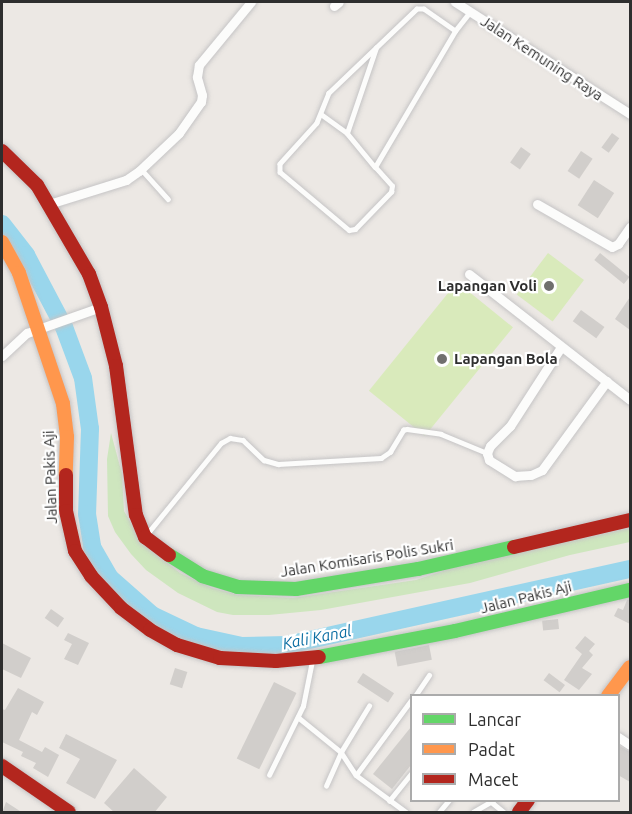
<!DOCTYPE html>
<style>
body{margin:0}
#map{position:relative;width:632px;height:814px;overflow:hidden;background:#ece8e4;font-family:Ubuntu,sans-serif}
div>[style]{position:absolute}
.green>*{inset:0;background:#cee6be}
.pitch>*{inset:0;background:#d9eabb;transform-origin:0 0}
.river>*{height:18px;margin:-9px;padding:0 9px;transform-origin:9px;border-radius:9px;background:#99d6ec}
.building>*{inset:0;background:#d1cecb;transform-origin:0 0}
.roads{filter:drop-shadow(0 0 2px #c5c4c5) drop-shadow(0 0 2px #c5c4c5)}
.lane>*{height:4.5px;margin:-2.25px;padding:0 2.25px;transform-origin:2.25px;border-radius:2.25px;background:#fcfcfb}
.street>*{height:9px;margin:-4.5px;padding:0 4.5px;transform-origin:4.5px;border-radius:4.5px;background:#fcfcfb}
.fast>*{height:14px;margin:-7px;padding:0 7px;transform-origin:7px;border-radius:7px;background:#63d668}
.slow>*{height:14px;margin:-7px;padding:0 7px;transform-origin:7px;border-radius:7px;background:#ff974d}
.jam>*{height:14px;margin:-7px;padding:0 7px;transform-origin:7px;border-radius:7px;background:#b3261e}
.dots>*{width:16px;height:16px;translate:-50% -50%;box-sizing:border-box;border:3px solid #fff;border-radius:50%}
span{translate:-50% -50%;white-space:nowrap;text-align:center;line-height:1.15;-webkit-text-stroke:4.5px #fff;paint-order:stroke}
.street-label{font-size:15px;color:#2e2e2e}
.poi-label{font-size:15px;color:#2e2e2e;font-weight:700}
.right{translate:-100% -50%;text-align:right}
.left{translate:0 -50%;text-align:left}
.water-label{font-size:16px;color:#0d6fa3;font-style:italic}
.frame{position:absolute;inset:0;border:3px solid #2e2e2e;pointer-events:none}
.legend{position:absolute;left:410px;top:694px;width:210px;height:108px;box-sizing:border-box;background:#fff;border:2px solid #ababab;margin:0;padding:8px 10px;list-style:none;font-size:18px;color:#2e2e2e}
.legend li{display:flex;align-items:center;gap:12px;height:30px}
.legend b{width:30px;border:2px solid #ababab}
</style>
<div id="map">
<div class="green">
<i style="clip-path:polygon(111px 433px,122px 474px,124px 511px,143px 544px,180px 573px,212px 588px,238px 595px,293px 598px,416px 580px,461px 565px,630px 528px,630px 542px,570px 555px,470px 583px,321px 610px,269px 615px,233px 615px,217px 612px,178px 593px,146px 570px,131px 554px,115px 532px,108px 516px,107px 459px)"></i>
</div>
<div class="pitch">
<i style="left:548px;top:253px;width:45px;height:52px;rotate:37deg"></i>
<i style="left:457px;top:282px;width:72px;height:140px;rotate:39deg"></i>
</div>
<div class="river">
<i style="left:2px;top:224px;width:39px;rotate:52deg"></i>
<i style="left:26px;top:255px;width:81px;rotate:62.2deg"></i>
<i style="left:64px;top:327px;width:54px;rotate:69.6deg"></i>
<i style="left:83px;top:378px;width:51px;rotate:82.2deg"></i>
<i style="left:90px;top:429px;width:85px;rotate:92deg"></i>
<i style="left:87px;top:514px;width:33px;rotate:81deg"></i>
<i style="left:92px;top:547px;width:36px;rotate:60deg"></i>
<i style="left:110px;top:578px;width:56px;rotate:41.4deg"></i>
<i style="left:152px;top:615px;width:49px;rotate:25.5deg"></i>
<i style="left:196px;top:636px;width:47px;rotate:12.3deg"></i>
<i style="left:242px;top:646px;width:45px;rotate:-1.3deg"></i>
<i style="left:287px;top:645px;width:351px;rotate:-12.5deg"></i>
</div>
<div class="building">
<i style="left:612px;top:133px;width:9px;height:18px;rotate:36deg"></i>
<i style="left:521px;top:147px;width:12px;height:19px;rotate:35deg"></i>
<i style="left:581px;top:151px;width:14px;height:24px;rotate:34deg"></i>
<i style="left:594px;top:180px;width:24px;height:30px;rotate:33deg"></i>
<i style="left:600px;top:253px;width:38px;height:9px;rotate:39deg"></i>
<i style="clip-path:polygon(630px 297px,630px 330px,615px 319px)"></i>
<i style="left:581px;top:310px;width:29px;height:14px;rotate:36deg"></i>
<i style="clip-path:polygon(630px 599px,630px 624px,614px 616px,618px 608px,623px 610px,627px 600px)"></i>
<i style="left:51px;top:609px;width:16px;height:11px;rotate:35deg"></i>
<i style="left:558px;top:619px;width:10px;height:16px;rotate:84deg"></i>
<i style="clip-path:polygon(68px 633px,89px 643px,78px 665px,64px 659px,72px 644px,64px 640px)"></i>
<i style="clip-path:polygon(585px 636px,595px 644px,589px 651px,593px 655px,582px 668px,592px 674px,579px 690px,564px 680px,582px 654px,575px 648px)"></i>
<i style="clip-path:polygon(2px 643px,31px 658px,21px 678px,2px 669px)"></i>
<i style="left:429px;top:645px;width:15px;height:35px;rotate:79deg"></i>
<i style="left:175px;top:668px;width:13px;height:17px;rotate:18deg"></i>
<i style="left:363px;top:673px;width:37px;height:11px;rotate:33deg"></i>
<i style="left:549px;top:673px;width:20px;height:9px;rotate:37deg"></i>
<i style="left:274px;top:682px;width:25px;height:85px;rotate:26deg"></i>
<i style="clip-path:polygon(18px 688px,44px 702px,37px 715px,32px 712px,19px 740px,42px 752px,45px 747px,59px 755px,48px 777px,33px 768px,36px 763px,21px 756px,23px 752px,2px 742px,2px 709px,5px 710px)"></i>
<i style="clip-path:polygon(411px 727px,411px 765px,392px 789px,373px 774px)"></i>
<i style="clip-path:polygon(66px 734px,117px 760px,95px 799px,66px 783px,80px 759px,59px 748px)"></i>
<i style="clip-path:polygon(618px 745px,630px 752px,630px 782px,618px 775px)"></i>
<i style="clip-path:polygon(134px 768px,167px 797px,154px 813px,115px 813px,104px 803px)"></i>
<i style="clip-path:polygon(6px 802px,23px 813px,2px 813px)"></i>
</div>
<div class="roads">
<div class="lane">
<i style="left:455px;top:31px;width:38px;rotate:-145deg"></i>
<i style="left:424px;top:9px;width:7px;rotate:180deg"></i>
<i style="left:417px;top:9px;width:122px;rotate:136.3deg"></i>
<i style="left:329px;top:93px;width:32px;rotate:112deg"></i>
<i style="left:317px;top:123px;width:55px;rotate:132.1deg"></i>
<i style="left:280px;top:164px;width:8px;rotate:90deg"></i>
<i style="left:280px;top:172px;width:90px;rotate:40deg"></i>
<i style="left:349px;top:230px;width:6px;rotate:-9deg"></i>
<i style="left:355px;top:229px;width:52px;rotate:-45.8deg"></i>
<i style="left:391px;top:192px;width:6px;rotate:-81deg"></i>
<i style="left:392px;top:186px;width:25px;rotate:-132deg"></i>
<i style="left:375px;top:167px;width:158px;rotate:-59.5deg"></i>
<i style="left:455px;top:31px;width:24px;rotate:-52deg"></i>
<i style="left:321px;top:114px;width:32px;rotate:36deg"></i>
<i style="left:347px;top:133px;width:44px;rotate:50.5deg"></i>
<i style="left:347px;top:133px;width:90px;rotate:-71.2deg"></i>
<i style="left:142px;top:170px;width:39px;rotate:48deg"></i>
<i style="left:147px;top:534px;width:117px;rotate:-50.9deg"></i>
<i style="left:221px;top:443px;width:10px;rotate:-29deg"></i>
<i style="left:230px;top:438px;width:13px;rotate:9deg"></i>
<i style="left:243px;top:440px;width:29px;rotate:44deg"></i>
<i style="left:264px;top:460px;width:15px;rotate:16deg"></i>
<i style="left:278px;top:464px;width:103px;rotate:-3.3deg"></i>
<i style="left:381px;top:458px;width:11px;rotate:-34deg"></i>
<i style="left:390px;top:452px;width:26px;rotate:-59deg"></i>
<i style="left:403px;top:430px;width:4px;rotate:-14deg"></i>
<i style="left:407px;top:429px;width:34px;rotate:8deg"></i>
<i style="left:441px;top:434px;width:50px;rotate:22.4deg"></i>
<i style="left:415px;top:696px;width:25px;rotate:-56deg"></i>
<i style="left:298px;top:717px;width:55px;rotate:39.1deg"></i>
<i style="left:341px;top:752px;width:27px;rotate:57deg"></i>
<i style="left:356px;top:775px;width:62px;rotate:36.5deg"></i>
<i style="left:269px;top:775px;width:77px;rotate:-63.8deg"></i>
<i style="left:303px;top:706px;width:46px;rotate:-78.7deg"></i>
<i style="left:356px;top:775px;width:94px;rotate:-53.6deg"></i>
<i style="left:326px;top:786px;width:37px;rotate:-66deg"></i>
<i style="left:341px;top:752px;width:54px;rotate:-58.7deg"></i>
<i style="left:489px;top:800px;width:19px;rotate:39deg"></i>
<i style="left:389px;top:801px;width:36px;rotate:-51deg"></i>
<i style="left:439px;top:812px;width:16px;rotate:-50deg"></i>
<i style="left:473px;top:812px;width:24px;rotate:-30deg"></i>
</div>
<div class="street">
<i style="left:455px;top:2px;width:208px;rotate:32.6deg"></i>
<i style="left:334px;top:6px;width:6px;rotate:-39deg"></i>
<i style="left:49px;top:204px;width:81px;rotate:-17.3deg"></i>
<i style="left:126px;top:180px;width:16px;rotate:-35deg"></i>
<i style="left:139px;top:171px;width:55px;rotate:-43.5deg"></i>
<i style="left:179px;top:133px;width:38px;rotate:-55deg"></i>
<i style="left:201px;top:102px;width:7px;rotate:-82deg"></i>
<i style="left:202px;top:95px;width:19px;rotate:-106deg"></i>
<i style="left:197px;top:77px;width:12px;rotate:-81deg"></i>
<i style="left:199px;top:65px;width:82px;rotate:-50.5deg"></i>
<i style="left:537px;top:204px;width:86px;rotate:29.8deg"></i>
<i style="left:612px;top:247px;width:7px;rotate:-27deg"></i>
<i style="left:618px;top:244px;width:21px;rotate:-55deg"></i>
<i style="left:469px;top:274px;width:204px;rotate:38deg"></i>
<i style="left:561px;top:347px;width:94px;rotate:122.8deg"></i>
<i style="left:510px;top:426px;width:28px;rotate:135deg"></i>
<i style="left:490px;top:446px;width:8px;rotate:113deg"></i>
<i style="left:487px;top:453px;width:7px;rotate:74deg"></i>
<i style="left:489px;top:460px;width:31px;rotate:32deg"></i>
<i style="left:515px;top:476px;width:16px;rotate:-4deg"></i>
<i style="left:531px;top:475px;width:12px;rotate:-24deg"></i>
<i style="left:542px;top:470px;width:110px;rotate:-53.9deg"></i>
<i style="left:2px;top:356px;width:34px;rotate:-43deg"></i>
<i style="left:27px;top:333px;width:78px;rotate:-19.4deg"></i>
<i style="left:618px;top:737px;width:14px;rotate:34deg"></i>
</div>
<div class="fast">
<i style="left:169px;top:555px;width:39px;rotate:32deg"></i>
<i style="left:202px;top:576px;width:37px;rotate:17deg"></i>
<i style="left:237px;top:587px;width:59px;rotate:1.9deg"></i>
<i style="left:296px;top:589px;width:124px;rotate:-9.3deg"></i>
<i style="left:418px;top:569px;width:98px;rotate:-12.9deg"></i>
<i style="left:319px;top:657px;width:138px;rotate:-10.8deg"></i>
<i style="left:455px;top:631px;width:180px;rotate:-13.2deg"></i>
</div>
<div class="slow">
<i style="left:2px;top:242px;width:35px;rotate:61deg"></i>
<i style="left:19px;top:273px;width:138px;rotate:71.4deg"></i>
<i style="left:63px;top:404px;width:33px;rotate:83deg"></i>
<i style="left:67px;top:437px;width:38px;rotate:92deg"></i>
<i style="left:608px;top:696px;width:36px;rotate:-53deg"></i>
</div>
<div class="jam">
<i style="left:2px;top:151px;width:49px;rotate:44.2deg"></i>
<i style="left:37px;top:185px;width:103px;rotate:59.7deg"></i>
<i style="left:89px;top:274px;width:35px;rotate:70deg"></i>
<i style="left:101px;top:307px;width:61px;rotate:75.7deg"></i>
<i style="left:116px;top:366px;width:150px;rotate:82.4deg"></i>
<i style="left:136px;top:515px;width:24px;rotate:68deg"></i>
<i style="left:145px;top:537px;width:30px;rotate:37deg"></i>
<i style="left:66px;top:475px;width:36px;rotate:90deg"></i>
<i style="left:66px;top:511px;width:41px;rotate:77.3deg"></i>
<i style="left:75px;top:551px;width:30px;rotate:57deg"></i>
<i style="left:91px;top:576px;width:44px;rotate:46.8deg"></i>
<i style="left:121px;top:608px;width:36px;rotate:37deg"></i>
<i style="left:150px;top:630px;width:31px;rotate:29deg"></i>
<i style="left:177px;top:645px;width:45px;rotate:16.8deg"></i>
<i style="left:220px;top:658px;width:56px;rotate:3.1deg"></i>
<i style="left:276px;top:661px;width:43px;rotate:-5.3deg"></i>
<i style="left:514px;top:547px;width:119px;rotate:-13.1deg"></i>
<i style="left:2px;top:766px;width:81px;rotate:34.5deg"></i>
<i style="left:519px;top:812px;width:15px;rotate:-53deg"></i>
</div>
</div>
<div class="dots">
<i style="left:549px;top:286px;background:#706f6e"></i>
<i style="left:442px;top:359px;background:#706f6e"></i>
</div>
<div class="street-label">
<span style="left:542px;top:58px;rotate:33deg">Jalan Kemuning Raya</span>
<span style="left:50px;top:477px;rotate:-92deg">Jalan Pakis Aji</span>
<span style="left:367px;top:558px;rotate:-9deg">Jalan Komisaris Polis Sukri</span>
<span style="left:526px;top:597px;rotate:-14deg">Jalan Pakis Aji</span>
</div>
<div class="poi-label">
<span class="right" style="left:537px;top:286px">Lapangan Voli</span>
<span class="left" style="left:454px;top:359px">Lapangan Bola</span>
</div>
<div class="water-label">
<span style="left:317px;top:637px;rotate:-11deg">Kali Kanal</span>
</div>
<div class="frame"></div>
<ul class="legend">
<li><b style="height:8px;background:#63d668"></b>Lancar</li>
<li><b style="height:8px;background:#ff974d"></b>Padat</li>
<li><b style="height:8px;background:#b3261e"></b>Macet</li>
</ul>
</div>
